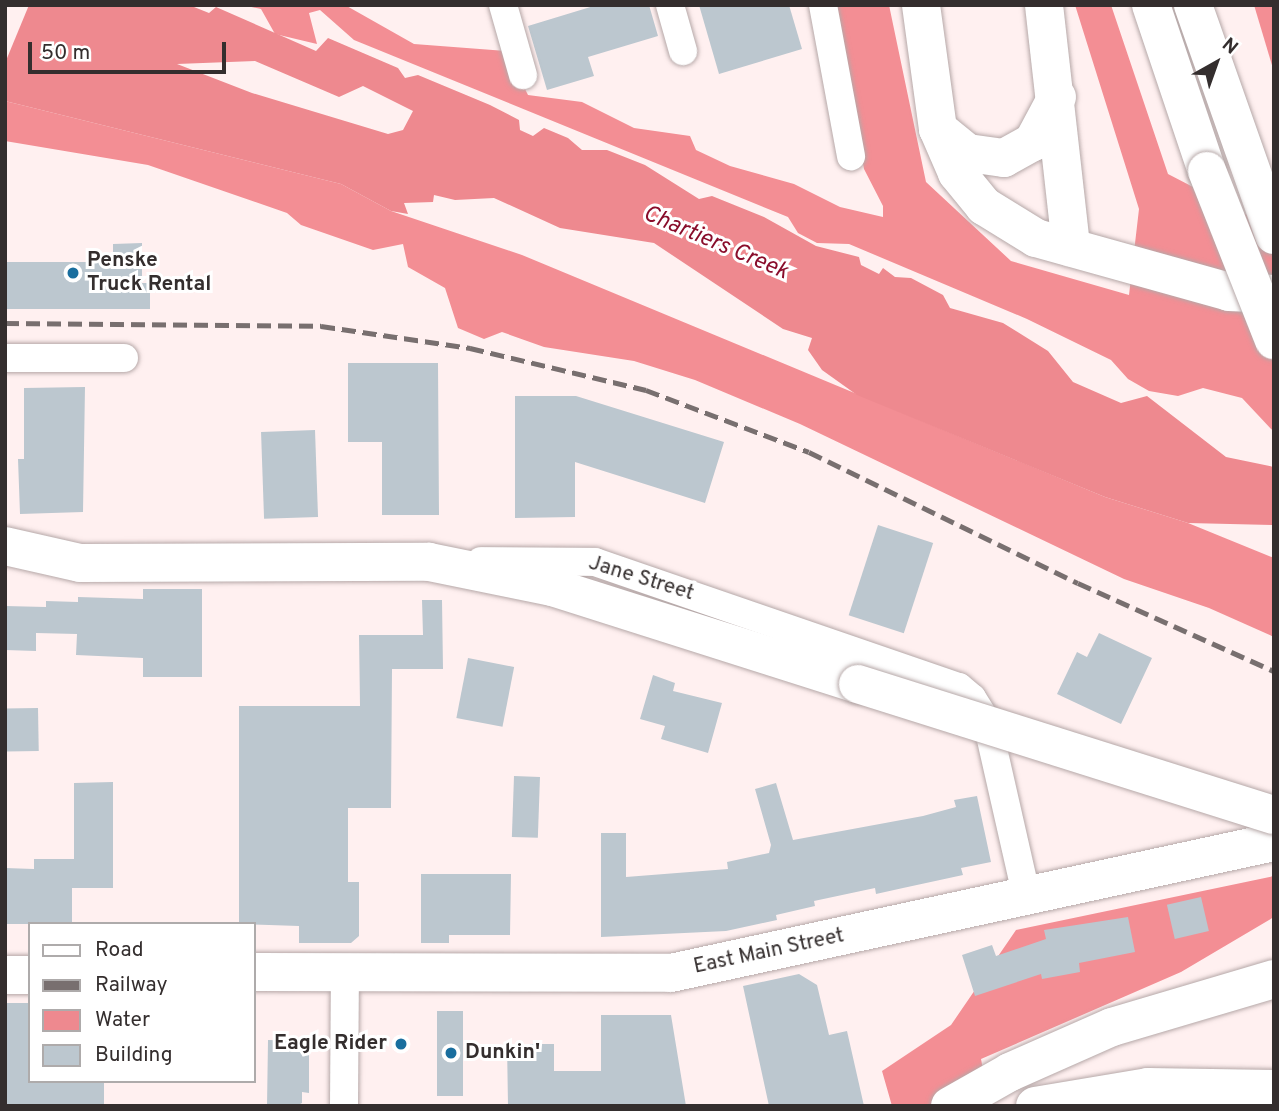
<!DOCTYPE html>
<style>
body{margin:0}
#map{position:relative;width:1279px;height:1111px;overflow:hidden;background:#fff0f0;font-family:Overpass,sans-serif}
div>[style]{position:absolute}
.forest>*{inset:0;background:#f38e94}
.water>*{inset:0;background:#ee898f}
.pier>*{inset:0;background:#fff0f0}
.building>*{inset:0;background:#bcc7cf;transform-origin:0 0}
.roads{filter:drop-shadow(0 0 2px #b6a8a8) drop-shadow(0 0 2px #b6a8a8)}
.minor>*{height:28px;margin:-14px;padding:0 14px;transform-origin:14px;border-radius:14px;background:#fff}
.secondary>*{height:38px;margin:-19px;padding:0 19px;transform-origin:19px;border-radius:19px;background:#fff}
.motorway>*{height:38px;margin:-19px;padding:0 19px;transform-origin:19px;border-radius:19px;background:#fff}
.rail>*{height:5px;margin-top:-2.5px;transform-origin:0;background:repeating-linear-gradient(90deg,#786f6f 0 14px,transparent 0 21px)}
.bridges{filter:drop-shadow(0 0 2px #b6a8a8) drop-shadow(0 0 2px #b6a8a8)}
.motorway-bridge>*{height:38px;margin:-19px;padding:0 19px;transform-origin:19px;border-radius:19px;background:#fff}
.dots>*{width:19px;height:19px;translate:-50% -50%;box-sizing:border-box;border:4px solid #fff;border-radius:50%}
span{translate:-50% -50%;white-space:nowrap;text-align:center;line-height:1.15;-webkit-text-stroke:6px #fff;paint-order:stroke}
.poi-label{font-size:21px;color:#342e2e;font-weight:700}
.left{translate:0 -50%;text-align:left}
.right{translate:-100% -50%;text-align:right}
.street-label{font-size:21px;color:#342e2e}
.water-label{font-size:23px;color:#890d2b;font-style:italic}
.frame{position:absolute;inset:0;border:7px solid #342e2e;pointer-events:none}
.legend{position:absolute;left:28px;top:922px;width:228px;height:161px;box-sizing:border-box;background:#fff;border:2px solid #aeabab;margin:0;padding:9px 12px;list-style:none;font-size:21px;color:#342e2e}
.legend li{display:flex;align-items:center;gap:14px;height:35px}
.legend b{width:35px;border:2px solid #aeabab}
.north{position:absolute;left:1181px;top:28px;width:70px;height:70px;-webkit-text-stroke:5px #fff;paint-order:stroke;rotate:40deg;font-size:19px;font-weight:700;line-height:28px;text-align:center;color:#342e2e}
.north::after{content:'';display:block;margin:auto;width:24px;height:32px;background:#342e2e;clip-path:polygon(50% 0,100% 100%,50% 72%,0 100%)}
.scale{position:absolute;left:28px;top:42px;width:198px;height:32px;box-sizing:border-box;border:4px solid #342e2e;border-top:0;padding-left:9px;font-size:21px;line-height:24px;white-space:nowrap;color:#342e2e;-webkit-text-stroke:5px #fff;paint-order:stroke}
</style>
<div id="map">
<div class="forest">
<i style="clip-path:polygon(242px 5px,345px 5px,414px 44px,506px 51px,528px 95px,582px 102px,634px 128px,690px 136px,696px 150px,730px 166px,794px 184px,840px 207px,883px 217px,883px 206px,864px 169px,834px 5px,889px 5px,926px 182px,1011px 261px,1129px 295px,1139px 209px,1075px 5px,1111px 5px,1168px 174px,1249px 216px,1274px 207px,1274px 432px,1242px 398px,1203px 388px,1178px 396px,1149px 391px,1128px 379px,1111px 360px,1027px 319px,849px 244px,817px 243px,798px 233px,788px 217px,354px 40px,320px 10px,309px 13px,317px 44px,275px 34px,261px 9px)"></i>
<i style="clip-path:polygon(1254px 5px,1274px 5px,1274px 72px)"></i>
<i style="clip-path:polygon(5px 101px,341px 184px,391px 211px,522px 255px,1105px 497px,1188px 523px,1274px 558px,1274px 637px,1209px 608px,1124px 579px,800px 424px,695px 380px,634px 361px,544px 347px,502px 332px,484px 339px,458px 328px,445px 288px,408px 267px,403px 244px,373px 250px,301px 225px,287px 213px,148px 165px,5px 141px)"></i>
<i style="clip-path:polygon(1274px 876px,1274px 917px,1181px 972px,981px 1059px,990px 1106px,892px 1106px,882px 1071px,951px 1025px,1016px 930px)"></i>
</div>
<div class="water">
<i style="clip-path:polygon(evenodd,5px 5px,189px 5px,209px 13px,216px 7px,316px 51px,328px 38px,398px 68px,405px 78px,418px 75px,490px 105px,519px 120px,520px 130px,533px 136px,544px 128px,568px 138px,582px 150px,607px 150px,645px 165px,699px 199px,712px 196px,764px 217px,816px 246px,859px 257px,861px 265px,879px 274px,883px 268px,895px 277px,911px 278px,943px 295px,950px 308px,1003px 323px,1048px 351px,1073px 382px,1121px 403px,1147px 396px,1226px 457px,1274px 467px,1274px 525px,1188px 523px,1105px 497px,857px 395px,822px 370px,808px 350px,812px 338px,783px 329px,654px 243px,560px 228px,494px 198px,455px 200px,434px 195px,433px 202px,404px 203px,408px 214px,391px 211px,341px 184px,5px 101px,5px 5px,255px 61px,339px 97px,363px 86px,413px 111px,403px 130px,388px 134px,252px 93px,177px 64px,255px 61px)"></i>
</div>
<div class="pier">
<i style="clip-path:polygon(5px 5px,29px 5px,5px 63px)"></i>
</div>
<div class="building">
<i style="clip-path:polygon(597px 5px,649px 5px,658px 36px,588px 57px,594px 76px,547px 90px,528px 26px)"></i>
<i style="clip-path:polygon(699px 5px,789px 5px,802px 49px,719px 74px)"></i>
<i style="clip-path:polygon(142px 243px,142px 283px,150px 283px,150px 309px,5px 309px,5px 262px,113px 262px,113px 244px)"></i>
<i style="clip-path:polygon(348px 363px,438px 363px,439px 515px,382px 515px,382px 442px,348px 442px)"></i>
<i style="clip-path:polygon(85px 387px,83px 512px,20px 514px,18px 459px,24px 459px,24px 388px)"></i>
<i style="clip-path:polygon(515px 396px,576px 396px,724px 442px,705px 503px,575px 462px,575px 517px,515px 518px)"></i>
<i style="left:315px;top:430px;width:87px;height:54px;rotate:88deg"></i>
<i style="left:878px;top:525px;width:58px;height:95px;rotate:18deg"></i>
<i style="clip-path:polygon(143px 589px,202px 589px,202px 677px,143px 677px,143px 658px,76px 655px,77px 634px,36px 633px,36px 651px,5px 650px,5px 606px,46px 607px,46px 601px,78px 602px,78px 597px,143px 599px)"></i>
<i style="clip-path:polygon(422px 600px,442px 600px,443px 669px,392px 669px,391px 808px,348px 808px,348px 882px,359px 882px,359px 936px,351px 943px,299px 943px,299px 926px,239px 924px,239px 706px,360px 706px,359px 635px,423px 635px)"></i>
<i style="clip-path:polygon(1099px 633px,1152px 658px,1121px 724px,1057px 694px,1077px 652px,1087px 657px)"></i>
<i style="left:468px;top:658px;width:47px;height:61px;rotate:11deg"></i>
<i style="clip-path:polygon(653px 675px,675px 683px,673px 691px,722px 703px,708px 753px,661px 739px,665px 726px,640px 719px)"></i>
<i style="left:38px;top:708px;width:43px;height:33px;rotate:89deg"></i>
<i style="left:514px;top:776px;width:26px;height:61px;rotate:2deg"></i>
<i style="clip-path:polygon(113px 782px,113px 888px,72px 888px,72px 924px,5px 924px,5px 868px,34px 869px,34px 859px,74px 859px,74px 783px)"></i>
<i style="clip-path:polygon(776px 783px,793px 840px,923px 816px,956px 807px,954px 800px,977px 796px,991px 862px,961px 868px,963px 875px,903px 888px,876px 894px,875px 888px,814px 901px,815px 906px,776px 915px,777px 920px,726px 931px,601px 937px,601px 833px,626px 833px,626px 877px,728px 869px,727px 862px,769px 853px,771px 845px,755px 789px)"></i>
<i style="clip-path:polygon(421px 874px,511px 874px,510px 935px,449px 935px,449px 943px,421px 943px)"></i>
<i style="left:1201px;top:897px;width:35px;height:35px;rotate:77deg"></i>
<i style="clip-path:polygon(1128px 917px,1135px 952px,1079px 963px,1080px 972px,1042px 979px,1041px 974px,975px 996px,962px 955px,992px 945px,996px 956px,1046px 939px,1044px 930px)"></i>
<i style="clip-path:polygon(799px 974px,817px 985px,829px 1035px,847px 1031px,864px 1106px,769px 1106px,743px 986px)"></i>
<i style="clip-path:polygon(5px 1003px,30px 1003px,30px 1081px,104px 1081px,104px 1106px,5px 1106px)"></i>
<i style="left:437px;top:1011px;width:26px;height:85px"></i>
<i style="clip-path:polygon(601px 1015px,671px 1015px,686px 1106px,508px 1106px,507px 1044px,554px 1044px,554px 1071px,601px 1071px)"></i>
<i style="clip-path:polygon(268px 1040px,309px 1041px,309px 1093px,302px 1092px,302px 1103px,296px 1106px,267px 1106px)"></i>
</div>
<div class="roads">
<div class="minor">
<i style="left:503px;top:5px;width:73px;rotate:74.1deg"></i>
<i style="left:670px;top:5px;width:48px;rotate:74.2deg"></i>
<i style="left:823px;top:5px;width:154px;rotate:79.5deg"></i>
<i style="left:5px;top:358px;width:119px"></i>
<i style="left:481px;top:561px;width:114px;rotate:0.5deg"></i>
<i style="left:595px;top:562px;width:385px;rotate:19deg"></i>
<i style="left:959px;top:687px;width:17px;rotate:40deg"></i>
<i style="left:972px;top:698px;width:28px;rotate:58deg"></i>
<i style="left:987px;top:722px;width:176px;rotate:77.2deg"></i>
<i style="left:344px;top:1106px;width:134px;rotate:-89.6deg"></i>
</div>
<div class="secondary">
<i style="left:5px;top:546px;width:77px;rotate:12.8deg"></i>
<i style="left:80px;top:563px;width:349px;rotate:-0.2deg"></i>
<i style="left:254px;top:972px;width:417px;rotate:0.1deg"></i>
<i style="left:671px;top:973px;width:617px;rotate:-12.26deg"></i>
<i style="left:5px;top:975px;width:25px"></i>
</div>
<div class="motorway">
<i style="left:921px;top:5px;width:125px;rotate:82.2deg"></i>
<i style="left:938px;top:129px;width:48px;rotate:66.6deg"></i>
<i style="left:957px;top:173px;width:43px;rotate:50.7deg"></i>
<i style="left:984px;top:206px;width:61px;rotate:31.6deg"></i>
<i style="left:1036px;top:238px;width:200px;rotate:15.6deg"></i>
<i style="left:1229px;top:292px;width:45px;rotate:2.5deg"></i>
<i style="left:1044px;top:5px;width:244px;rotate:83.6deg"></i>
<i style="left:1151px;top:5px;width:175px;rotate:71.4deg"></i>
<i style="left:1193px;top:5px;width:244px;rotate:70.6deg"></i>
<i style="left:938px;top:129px;width:38px;rotate:39deg"></i>
<i style="left:968px;top:153px;width:36px;rotate:8deg"></i>
<i style="left:1004px;top:158px;width:33px;rotate:-29deg"></i>
<i style="left:1033px;top:142px;width:51px;rotate:-61.9deg"></i>
<i style="left:429px;top:562px;width:126px;rotate:11.5deg"></i>
<i style="left:552px;top:587px;width:321px;rotate:17.6deg"></i>
<i style="left:950px;top:1106px;width:69px;rotate:-29.5deg"></i>
<i style="left:1010px;top:1072px;width:111px;rotate:-23.8deg"></i>
<i style="left:1112px;top:1027px;width:169px;rotate:-16.5deg"></i>
<i style="left:1035px;top:1106px;width:115px;rotate:-9.5deg"></i>
<i style="left:1148px;top:1087px;width:126px;rotate:0.9deg"></i>
</div>
</div>
<div class="rail">
<i style="left:5px;top:323px;width:316px;rotate:0.5deg"></i>
<i style="left:321px;top:326px;width:151px;rotate:8.4deg"></i>
<i style="left:470px;top:348px;width:181px;rotate:13.4deg"></i>
<i style="left:646px;top:390px;width:174px;rotate:20.8deg"></i>
<i style="left:809px;top:452px;width:299px;rotate:26deg"></i>
<i style="left:1078px;top:583px;width:215px;rotate:24.2deg"></i>
</div>
<div class="bridges">
<div class="motorway-bridge">
<i style="left:1207px;top:171px;width:182px;rotate:68.4deg"></i>
<i style="left:858px;top:684px;width:436px;rotate:17.5deg"></i>
</div>
</div>
<div class="dots">
<i style="left:73px;top:273px;background:#196e9e"></i>
<i style="left:401px;top:1044px;background:#196e9e"></i>
<i style="left:451px;top:1053px;background:#196e9e"></i>
</div>
<div class="poi-label">
<span class="left" style="left:87px;top:273px">Penske<br>Truck Rental</span>
<span class="right" style="left:387px;top:1044px">Eagle Rider</span>
<span class="left" style="left:465px;top:1053px">Dunkin'</span>
</div>
<div class="street-label">
<span style="left:641px;top:579px;rotate:17deg">Jane Street</span>
<span style="left:769px;top:952px;rotate:-12deg">East Main Street</span>
</div>
<div class="water-label">
<span style="left:715px;top:244px;rotate:23deg">Chartiers Creek</span>
</div>
<div class="frame"></div>
<ul class="legend">
<li><b style="height:9px;background:#fff"></b>Road</li>
<li><b style="height:9px;background:#786f6f"></b>Railway</li>
<li><b style="height:19px;background:#ee898f"></b>Water</li>
<li><b style="height:19px;background:#bcc7cf"></b>Building</li>
</ul>
<div class="north">N</div>
<div class="scale">50 m</div>
</div>
